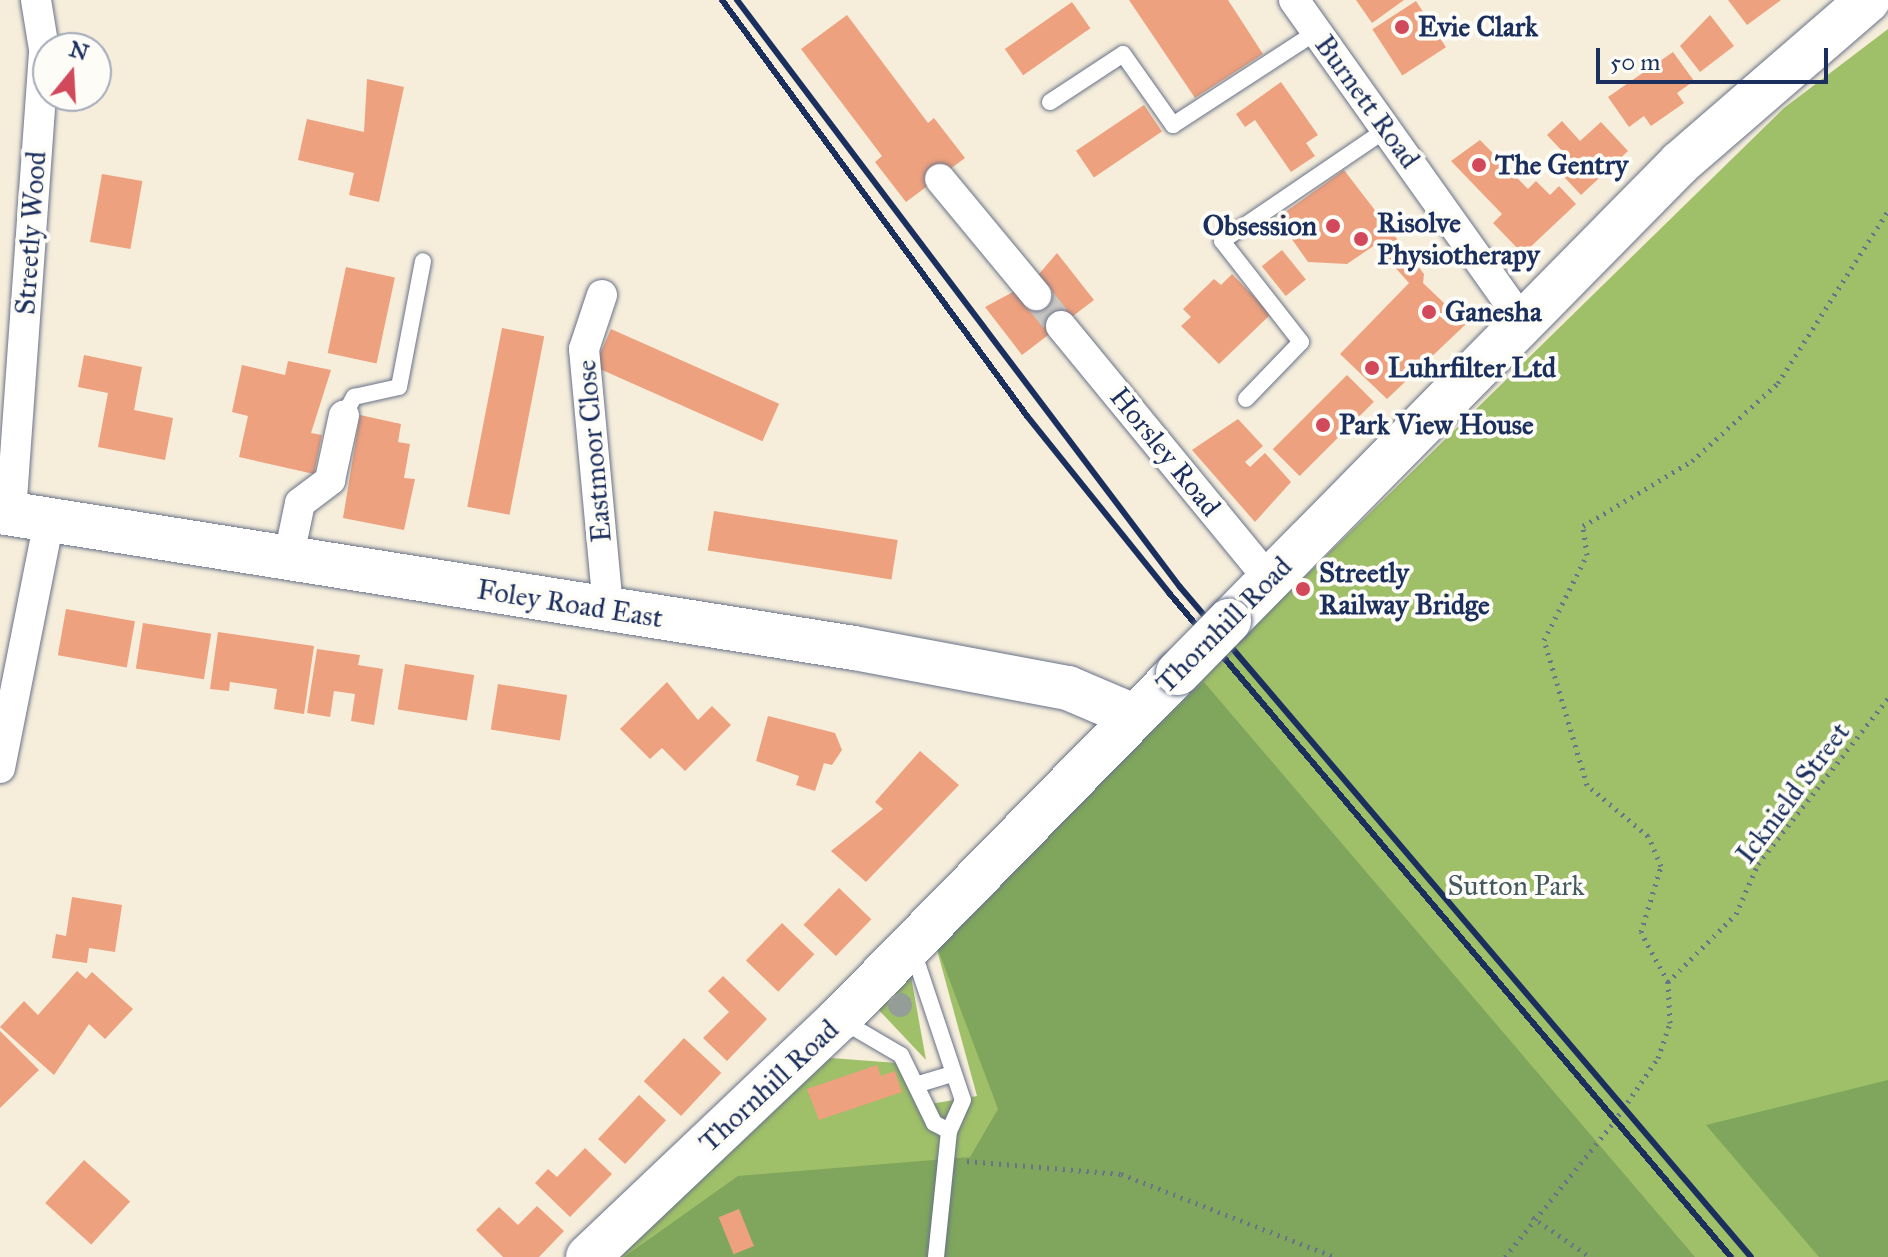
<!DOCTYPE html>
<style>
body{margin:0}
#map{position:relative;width:1888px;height:1257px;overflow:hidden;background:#f6eedb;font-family:"IM FELL Great Primer",serif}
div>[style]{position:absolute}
.green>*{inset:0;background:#9fc068}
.forest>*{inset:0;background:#7fa65c}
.building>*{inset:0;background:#eda17e;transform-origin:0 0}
.street-tunnel>*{height:30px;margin-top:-15px;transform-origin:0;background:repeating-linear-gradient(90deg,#cac8c2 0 30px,transparent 0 45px)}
.path>*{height:5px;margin-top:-2.5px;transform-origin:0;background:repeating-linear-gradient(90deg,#68728a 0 2px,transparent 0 8px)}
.roads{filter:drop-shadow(0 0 2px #68728a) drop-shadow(0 0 2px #68728a)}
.lane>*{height:16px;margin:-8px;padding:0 8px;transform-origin:8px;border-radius:8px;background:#fff}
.street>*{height:30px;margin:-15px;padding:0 15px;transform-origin:15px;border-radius:15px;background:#fff}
.secondary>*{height:44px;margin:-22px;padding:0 22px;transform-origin:22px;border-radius:22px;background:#fff}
.rail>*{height:6px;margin:-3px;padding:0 3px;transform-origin:3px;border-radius:3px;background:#1b2f5e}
.bridges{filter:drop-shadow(0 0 2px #68728a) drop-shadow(0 0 2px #68728a)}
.secondary-bridge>*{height:44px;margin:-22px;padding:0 22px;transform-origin:22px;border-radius:22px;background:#fff}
.trees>*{width:24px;height:24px;margin:-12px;border-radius:50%;background:#949d98}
.dots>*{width:22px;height:22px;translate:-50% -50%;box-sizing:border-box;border:4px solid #fdfcf7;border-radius:50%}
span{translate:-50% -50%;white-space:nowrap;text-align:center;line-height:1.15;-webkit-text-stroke:8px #fdfcf7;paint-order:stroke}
.poi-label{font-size:28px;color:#1b2f5e;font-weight:700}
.left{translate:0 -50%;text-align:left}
.right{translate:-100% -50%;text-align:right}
.street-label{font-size:28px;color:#1b2f5e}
.park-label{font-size:28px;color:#435a61}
.north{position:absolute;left:32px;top:32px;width:80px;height:80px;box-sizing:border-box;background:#fdfcf7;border:2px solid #a3aaba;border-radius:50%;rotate:18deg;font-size:22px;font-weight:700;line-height:32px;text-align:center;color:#1b2f5e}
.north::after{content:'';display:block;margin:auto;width:28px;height:36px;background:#d1495b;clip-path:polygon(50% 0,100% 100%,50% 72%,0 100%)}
.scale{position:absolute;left:1596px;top:48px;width:232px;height:36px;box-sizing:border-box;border:4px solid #1b2f5e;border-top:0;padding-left:10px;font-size:24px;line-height:28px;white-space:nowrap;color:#1b2f5e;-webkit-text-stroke:6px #fdfcf7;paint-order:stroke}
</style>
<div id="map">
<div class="green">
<i style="clip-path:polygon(1888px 29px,1888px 1257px,613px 1257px,818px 1057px,897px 1063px,919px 1106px,977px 1096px,934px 939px,1784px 108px)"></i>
<i style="clip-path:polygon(910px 971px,926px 1060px,875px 1006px)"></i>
</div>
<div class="forest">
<i style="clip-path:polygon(1204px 682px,1695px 1257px,624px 1257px,738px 1176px,970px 1157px,998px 1109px,934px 939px)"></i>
<i style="clip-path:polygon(1888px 1080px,1888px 1257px,1819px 1257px,1706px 1125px)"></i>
</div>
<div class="building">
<i style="clip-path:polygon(1129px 0,1228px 0,1263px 54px,1195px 98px)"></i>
<i style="clip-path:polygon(1356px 0,1404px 0,1372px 23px)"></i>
<i style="clip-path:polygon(1728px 0,1781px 0,1747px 25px)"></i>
<i style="left:1416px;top:1px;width:55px;height:52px;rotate:57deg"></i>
<i style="left:1072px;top:2px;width:32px;height:82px;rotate:55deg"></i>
<i style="clip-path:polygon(847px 15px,928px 123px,934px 118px,965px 158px,906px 202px,875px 162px,882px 156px,801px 49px)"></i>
<i style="clip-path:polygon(1710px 15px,1734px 46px,1700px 72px,1680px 46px)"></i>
<i style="clip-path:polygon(1673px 52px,1694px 81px,1677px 93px,1684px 103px,1651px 126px,1644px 116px,1629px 127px,1608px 97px)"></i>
<i style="clip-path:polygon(367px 79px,404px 87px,379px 202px,349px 195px,354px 173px,298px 160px,307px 119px,364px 132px)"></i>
<i style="clip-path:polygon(1281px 82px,1318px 135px,1306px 143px,1315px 156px,1291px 172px,1255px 120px,1245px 127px,1236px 114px)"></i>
<i style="left:1144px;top:105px;width:32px;height:82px;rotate:56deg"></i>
<i style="clip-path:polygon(1562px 121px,1580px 141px,1601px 122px,1628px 151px,1581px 195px,1551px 163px,1563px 152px,1547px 135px)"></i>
<i style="clip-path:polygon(1480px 140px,1528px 189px,1536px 181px,1550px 195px,1559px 186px,1576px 204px,1523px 254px,1493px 223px,1502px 214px,1451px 161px)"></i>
<i style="clip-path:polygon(1344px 170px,1424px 274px,1423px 283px,1466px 324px,1387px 399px,1340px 354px,1409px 283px,1375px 245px,1347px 264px,1308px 262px,1277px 218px)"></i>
<i style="left:102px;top:174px;width:41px;height:69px;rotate:10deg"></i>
<i style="left:1282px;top:250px;width:38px;height:26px;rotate:51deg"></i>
<i style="clip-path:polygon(1057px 253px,1094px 300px,1022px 355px,985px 307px,1033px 281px)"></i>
<i style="left:346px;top:267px;width:50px;height:88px;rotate:12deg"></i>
<i style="clip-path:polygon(1232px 274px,1271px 314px,1219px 364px,1181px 326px,1191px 317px,1183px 309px,1214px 279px,1221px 285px)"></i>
<i style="left:502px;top:328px;width:43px;height:182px;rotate:11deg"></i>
<i style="left:611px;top:329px;width:184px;height:41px;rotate:24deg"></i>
<i style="clip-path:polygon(84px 355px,142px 367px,134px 410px,173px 418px,165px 460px,98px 447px,108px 393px,78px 387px)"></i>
<i style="clip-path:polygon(288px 361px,331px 370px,311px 433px,322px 435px,314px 474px,239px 457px,248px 416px,232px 412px,242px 365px,285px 375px)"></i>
<i style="left:1347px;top:375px;width:38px;height:105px;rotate:45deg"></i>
<i style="clip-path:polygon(360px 415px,401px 424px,398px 442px,410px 444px,404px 478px,415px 479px,404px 530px,343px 518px)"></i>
<i style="clip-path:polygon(1238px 419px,1263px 446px,1245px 462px,1250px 467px,1265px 453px,1291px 482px,1255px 522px,1192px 450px)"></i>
<i style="left:714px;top:511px;width:186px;height:40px;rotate:9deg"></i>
<i style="left:66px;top:609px;width:70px;height:47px;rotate:10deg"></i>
<i style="left:143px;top:623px;width:69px;height:46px;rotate:9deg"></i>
<i style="clip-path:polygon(218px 632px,314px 646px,304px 714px,274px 709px,277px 689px,230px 682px,229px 691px,210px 689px)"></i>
<i style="clip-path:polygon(317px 649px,360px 655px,358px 665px,383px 669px,374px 725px,351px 721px,355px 694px,334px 691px,330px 717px,307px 713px)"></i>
<i style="left:405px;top:664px;width:70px;height:46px;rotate:9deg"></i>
<i style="clip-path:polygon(667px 682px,698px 720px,712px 706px,731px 725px,685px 771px,662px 748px,650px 759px,620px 729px)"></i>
<i style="left:498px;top:684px;width:70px;height:46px;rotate:9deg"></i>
<i style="clip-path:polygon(768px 716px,835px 733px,842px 750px,832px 765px,824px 763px,815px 791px,796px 785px,799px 776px,756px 761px)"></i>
<i style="clip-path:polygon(920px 751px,959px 785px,866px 882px,831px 851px,883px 809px,875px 802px)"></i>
<i style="left:839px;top:888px;width:45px;height:51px;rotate:44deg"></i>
<i style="clip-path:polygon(72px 897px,122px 905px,115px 952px,89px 948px,87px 963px,52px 958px,56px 934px,66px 936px)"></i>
<i style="left:782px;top:923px;width:45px;height:52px;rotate:44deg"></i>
<i style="clip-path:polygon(77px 971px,86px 979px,92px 972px,133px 1009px,105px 1039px,89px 1024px,54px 1075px,0 1027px,24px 1001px,38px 1015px)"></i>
<i style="clip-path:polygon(723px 976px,767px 1019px,727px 1061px,703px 1038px,729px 1012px,708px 991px)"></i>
<i style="clip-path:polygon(0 1031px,39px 1070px,0 1108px)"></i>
<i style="left:684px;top:1038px;width:51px;height:59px;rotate:43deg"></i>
<i style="clip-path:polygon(877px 1065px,881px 1076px,895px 1071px,902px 1092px,819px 1120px,807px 1089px)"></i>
<i style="left:639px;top:1095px;width:37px;height:60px;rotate:43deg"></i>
<i style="clip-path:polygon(585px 1148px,612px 1174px,570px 1217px,535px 1183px,548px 1169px,557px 1177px)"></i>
<i style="left:84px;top:1160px;width:62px;height:58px;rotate:42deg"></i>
<i style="clip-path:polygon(537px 1206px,564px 1231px,539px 1257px,503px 1257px,476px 1230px,499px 1207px,518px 1225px)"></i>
<i style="left:739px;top:1209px;width:40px;height:22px;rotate:68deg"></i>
</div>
<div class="street-tunnel">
<i style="left:1036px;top:295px;width:40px;rotate:51deg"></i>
</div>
<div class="path">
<i style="left:1668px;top:982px;width:96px;rotate:-45deg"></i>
<i style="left:1736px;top:914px;width:55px;rotate:-66.3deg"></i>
<i style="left:1758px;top:864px;width:211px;rotate:-51.9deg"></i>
<i style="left:967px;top:1161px;width:155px;rotate:4.8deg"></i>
<i style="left:1121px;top:1174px;width:230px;rotate:21.2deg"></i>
<i style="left:1532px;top:1217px;width:70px;rotate:34.6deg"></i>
<i style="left:1505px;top:1257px;width:174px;rotate:-51.1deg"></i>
<i style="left:1614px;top:1122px;width:78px;rotate:-55.5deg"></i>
<i style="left:1658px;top:1058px;width:37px;rotate:-71deg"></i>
<i style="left:1670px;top:1023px;width:41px;rotate:-92.8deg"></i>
<i style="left:1668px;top:982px;width:57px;rotate:-118.4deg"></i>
<i style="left:1641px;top:932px;width:69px;rotate:-73.1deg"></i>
<i style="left:1661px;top:866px;width:33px;rotate:-113deg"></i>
<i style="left:1648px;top:836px;width:80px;rotate:-140.1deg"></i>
<i style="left:1587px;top:785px;width:151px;rotate:-106.5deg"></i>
<i style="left:1544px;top:640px;width:95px;rotate:-63.2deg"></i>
<i style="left:1587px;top:555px;width:29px;rotate:-98deg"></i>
<i style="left:1583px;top:526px;width:127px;rotate:-30.8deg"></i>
<i style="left:1692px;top:461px;width:116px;rotate:-42.2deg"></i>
<i style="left:1778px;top:383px;width:204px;rotate:-57.4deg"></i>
</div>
<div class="roads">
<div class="lane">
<i style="left:1050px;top:102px;width:87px;rotate:-33.3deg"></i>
<i style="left:1123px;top:54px;width:87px;rotate:54.8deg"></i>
<i style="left:1173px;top:125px;width:171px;rotate:-33deg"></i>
<i style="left:1246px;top:399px;width:79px;rotate:-46deg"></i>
<i style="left:1301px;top:342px;width:128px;rotate:-128deg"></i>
<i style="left:1222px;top:241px;width:199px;rotate:-34.2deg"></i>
<i style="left:344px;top:415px;width:21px;rotate:-61deg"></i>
<i style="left:354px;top:397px;width:46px;rotate:-12.5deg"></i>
<i style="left:399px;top:387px;width:128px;rotate:-79.2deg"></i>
<i style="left:912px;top:948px;width:160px;rotate:71.5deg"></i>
<i style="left:963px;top:1100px;width:34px;rotate:114deg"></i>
<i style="left:949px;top:1131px;width:127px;rotate:95.9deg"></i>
<i style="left:841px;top:1020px;width:69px;rotate:30.3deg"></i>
<i style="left:901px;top:1055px;width:76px;rotate:64.1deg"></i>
<i style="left:934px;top:1123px;width:17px;rotate:28deg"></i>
<i style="left:919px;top:1084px;width:34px;rotate:-17deg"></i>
</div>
<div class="street">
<i style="left:1294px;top:0;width:395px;rotate:54.6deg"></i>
<i style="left:940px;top:179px;width:151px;rotate:50.4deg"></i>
<i style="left:602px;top:295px;width:57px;rotate:108.4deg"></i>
<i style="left:584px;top:349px;width:262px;rotate:84.7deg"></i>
<i style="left:1061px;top:326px;width:328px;rotate:50.6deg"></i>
<i style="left:11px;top:513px;width:465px;rotate:-85.9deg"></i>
<i style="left:44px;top:49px;width:50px;rotate:-99.3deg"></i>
<i style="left:288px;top:560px;width:58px;rotate:-78.1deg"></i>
<i style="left:300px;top:503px;width:38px;rotate:-37deg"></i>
<i style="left:330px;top:480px;width:66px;rotate:-77.8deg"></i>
<i style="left:0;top:768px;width:253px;rotate:-78.8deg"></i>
</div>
<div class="secondary">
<i style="left:0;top:512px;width:865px;rotate:9.05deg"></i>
<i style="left:854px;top:648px;width:218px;rotate:10.6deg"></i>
<i style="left:1068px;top:688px;width:72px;rotate:23deg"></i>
<i style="left:1229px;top:621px;width:643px;rotate:-45.44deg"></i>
<i style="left:1680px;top:163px;width:249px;rotate:-40.9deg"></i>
<i style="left:588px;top:1257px;width:346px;rotate:-43.5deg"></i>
<i style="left:839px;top:1019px;width:484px;rotate:-45.6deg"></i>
</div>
</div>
<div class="rail">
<i style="left:722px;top:0;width:516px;rotate:53.75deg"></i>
<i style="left:1027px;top:416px;width:228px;rotate:51.2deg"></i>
<i style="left:1170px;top:594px;width:868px;rotate:49.76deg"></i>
<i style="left:737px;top:0;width:735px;rotate:52.96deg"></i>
<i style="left:1180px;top:587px;width:880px;rotate:49.56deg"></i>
</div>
<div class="bridges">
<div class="secondary-bridge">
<i style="left:1178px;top:673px;width:73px;rotate:-45.6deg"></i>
</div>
</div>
<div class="trees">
<i style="left:900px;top:1005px"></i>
</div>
<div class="dots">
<i style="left:1402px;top:27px;background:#d1495b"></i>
<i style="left:1479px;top:165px;background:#d1495b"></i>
<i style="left:1333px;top:226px;background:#d1495b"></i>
<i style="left:1361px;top:239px;background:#d1495b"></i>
<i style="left:1429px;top:312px;background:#d1495b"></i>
<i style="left:1372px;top:368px;background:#d1495b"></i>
<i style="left:1323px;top:425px;background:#d1495b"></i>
<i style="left:1303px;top:589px;background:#d1495b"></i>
</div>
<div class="poi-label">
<span class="left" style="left:1418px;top:27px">Evie Clark</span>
<span class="left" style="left:1495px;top:165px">The Gentry</span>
<span class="left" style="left:1377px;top:239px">Risolve<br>Physiotherapy</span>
<span class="right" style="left:1317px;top:226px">Obsession</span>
<span class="left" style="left:1445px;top:312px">Ganesha</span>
<span class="left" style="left:1388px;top:368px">Luhrfilter Ltd</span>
<span class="left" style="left:1339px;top:425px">Park View House</span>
<span class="left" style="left:1319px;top:589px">Streetly<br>Railway Bridge</span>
</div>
<div class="street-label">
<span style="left:1367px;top:102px;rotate:54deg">Burnett Road</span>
<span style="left:31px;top:233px;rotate:-86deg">Streetly Wood</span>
<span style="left:594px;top:451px;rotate:-95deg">Eastmoor Close</span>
<span style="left:1165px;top:452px;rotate:51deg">Horsley Road</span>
<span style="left:570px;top:604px;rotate:9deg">Foley Road East</span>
<span style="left:1224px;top:625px;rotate:-45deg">Thornhill Road</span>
<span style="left:1793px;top:793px;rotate:-53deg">Icknield Street</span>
<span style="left:769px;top:1086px;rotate:-43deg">Thornhill Road</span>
</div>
<div class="park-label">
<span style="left:1516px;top:886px">Sutton Park</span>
</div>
<div class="north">N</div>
<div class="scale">50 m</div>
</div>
